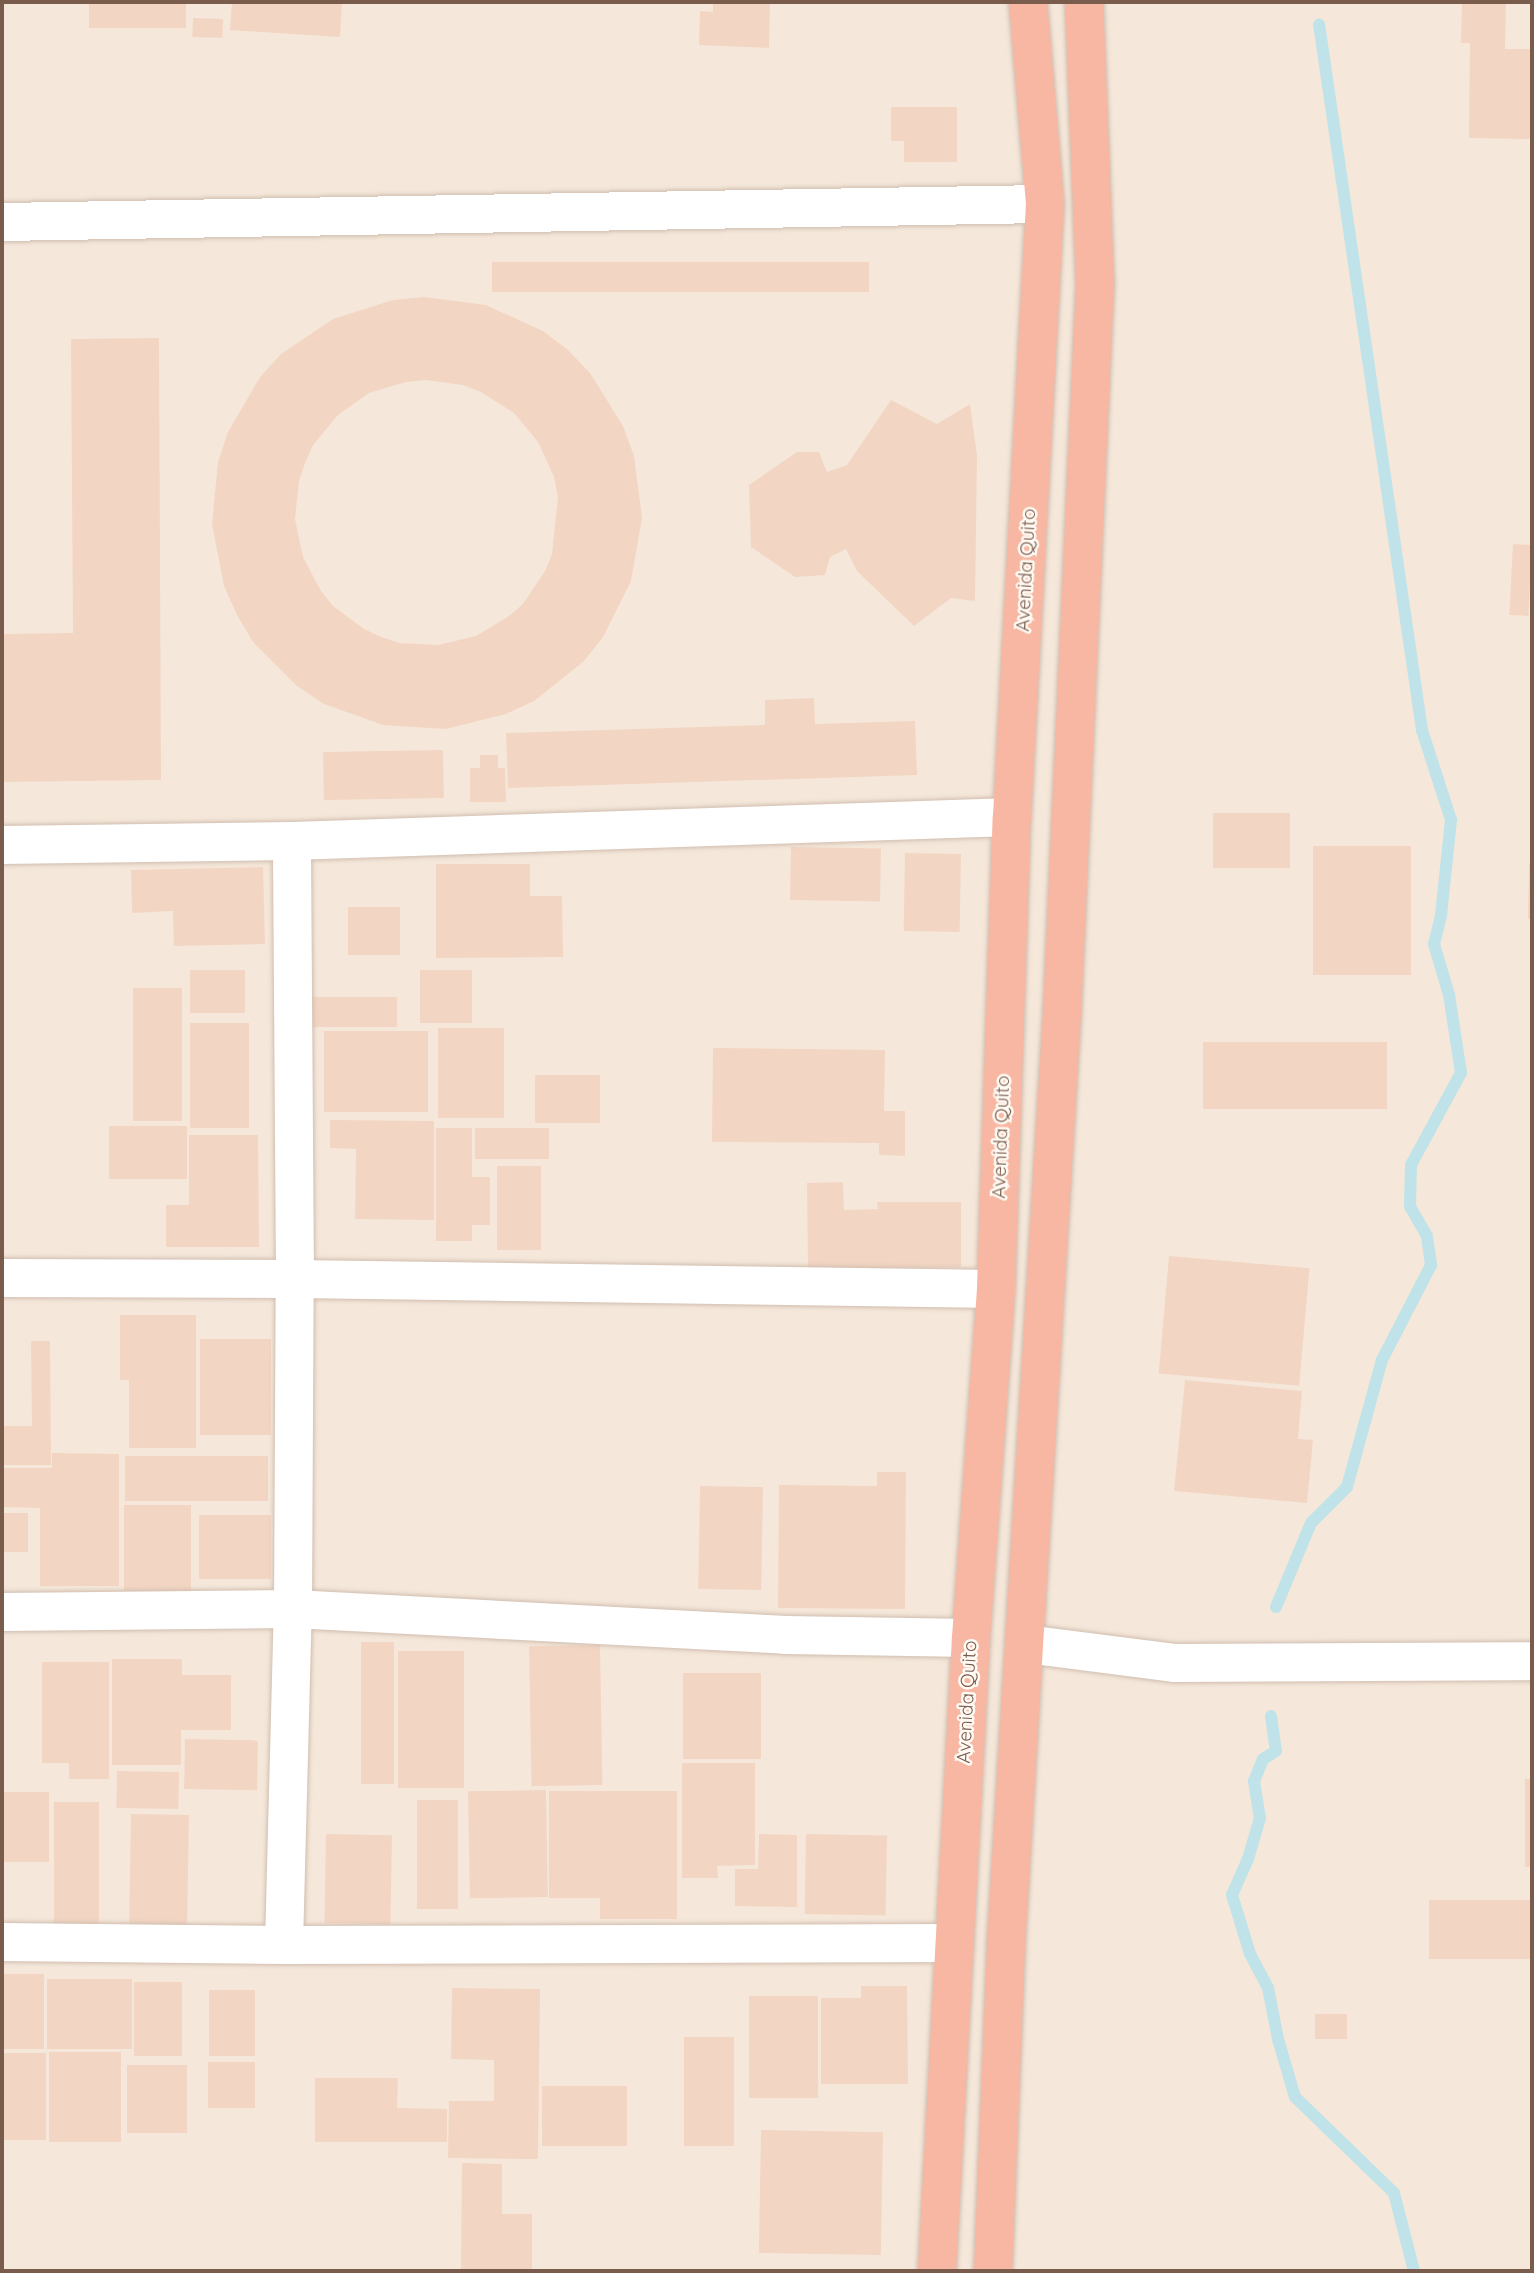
<!DOCTYPE html>
<style>
body{margin:0}
#map{position:relative;width:1534px;height:2273px;overflow:hidden;background:#fdf6ec;font-family:Quicksand,sans-serif}
div>[style]{position:absolute}
.residential>*{inset:0;background:#f5e8da;transform-origin:0 0}
.stream>*{height:12px;margin:-6px;padding:0 6px;transform-origin:6px;border-radius:6px;background:#bfe3e8}
.building>*{inset:0;background:#f3d5c3;transform-origin:0 0}
.roads{filter:drop-shadow(0 0 2px #d1beb0) drop-shadow(0 0 2px #d1beb0)}
.minor>*{height:38px;margin:-19px;padding:0 19px;transform-origin:19px;border-radius:19px;background:#fff}
.highway>*{height:38px;margin:-19px;padding:0 19px;transform-origin:19px;border-radius:19px;background:#f7b7a3}
span{translate:-50% -50%;white-space:nowrap;text-align:center;line-height:1.15;-webkit-text-stroke:5px #fffaf3;paint-order:stroke}
.street-label{font-size:19px;color:#7a5c4d}
.frame{position:absolute;inset:0;border:4px solid #7a5c4d;pointer-events:none}
</style>
<div id="map">
<div class="residential">
<i style="left:2px;top:2px;width:1530px;height:2269px"></i>
</div>
<div class="stream">
<i style="left:1276px;top:1607px;width:91px;rotate:-67.4deg"></i>
<i style="left:1311px;top:1523px;width:51px;rotate:-45deg"></i>
<i style="left:1347px;top:1487px;width:132px;rotate:-74.6deg"></i>
<i style="left:1382px;top:1360px;width:107px;rotate:-62.7deg"></i>
<i style="left:1431px;top:1265px;width:29px;rotate:-98deg"></i>
<i style="left:1427px;top:1236px;width:34px;rotate:-120deg"></i>
<i style="left:1410px;top:1206px;width:41px;rotate:-88.6deg"></i>
<i style="left:1411px;top:1165px;width:105px;rotate:-61.5deg"></i>
<i style="left:1461px;top:1073px;width:79px;rotate:-98.7deg"></i>
<i style="left:1449px;top:995px;width:53px;rotate:-106.4deg"></i>
<i style="left:1434px;top:944px;width:30px;rotate:-76deg"></i>
<i style="left:1441px;top:915px;width:96px;rotate:-84deg"></i>
<i style="left:1451px;top:820px;width:95px;rotate:-107.9deg"></i>
<i style="left:1422px;top:730px;width:713px;rotate:-98.3deg"></i>
<i style="left:1271px;top:1716px;width:35px;rotate:82deg"></i>
<i style="left:1276px;top:1751px;width:15px;rotate:148deg"></i>
<i style="left:1263px;top:1759px;width:24px;rotate:112deg"></i>
<i style="left:1254px;top:1781px;width:37px;rotate:81deg"></i>
<i style="left:1260px;top:1818px;width:43px;rotate:106.3deg"></i>
<i style="left:1248px;top:1859px;width:39px;rotate:114deg"></i>
<i style="left:1232px;top:1895px;width:62px;rotate:73deg"></i>
<i style="left:1250px;top:1954px;width:38px;rotate:62deg"></i>
<i style="left:1268px;top:1988px;width:52px;rotate:78.9deg"></i>
<i style="left:1278px;top:2039px;width:60px;rotate:73.7deg"></i>
<i style="left:1295px;top:2097px;width:138px;rotate:44.1deg"></i>
<i style="left:1394px;top:2193px;width:81px;rotate:75.6deg"></i>
</div>
<div class="building">
<i style="left:89px;top:2px;width:97px;height:26px"></i>
<i style="clip-path:polygon(232px 2px,342px 2px,340px 37px,230px 30px)"></i>
<i style="clip-path:polygon(713px 2px,770px 2px,769px 48px,699px 45px,700px 11px,713px 12px)"></i>
<i style="clip-path:polygon(1462px 2px,1506px 2px,1505px 49px,1531px 49px,1530px 139px,1469px 138px,1470px 43px,1461px 43px)"></i>
<i style="left:193px;top:18px;width:30px;height:19px;rotate:2deg"></i>
<i style="clip-path:polygon(891px 107px,957px 107px,957px 162px,904px 162px,904px 141px,891px 141px)"></i>
<i style="left:869px;top:262px;width:30px;height:377px;rotate:90deg"></i>
<i style="clip-path:polygon(evenodd,424px 297px,486px 305px,543px 331px,568px 350px,590px 373px,623px 426px,634px 456px,642px 518px,631px 581px,603px 637px,584px 661px,534px 701px,506px 714px,446px 729px,383px 725px,324px 704px,297px 686px,253px 642px,237px 615px,224px 586px,212px 524px,218px 462px,228px 432px,260px 377px,281px 354px,333px 319px,393px 300px,424px 297px,426px 380px,463px 385px,481px 392px,514px 413px,538px 442px,554px 477px,558px 497px,552px 554px,545px 571px,523px 604px,509px 616px,476px 636px,438px 645px,400px 643px,381px 637px,364px 629px,333px 606px,321px 591px,303px 557px,295px 519px,299px 481px,305px 463px,313px 445px,338px 415px,369px 393px,406px 382px,426px 380px)"></i>
<i style="clip-path:polygon(159px 338px,161px 780px,2px 782px,2px 634px,73px 633px,71px 339px)"></i>
<i style="clip-path:polygon(891px 400px,937px 424px,970px 404px,977px 456px,975px 601px,951px 598px,914px 626px,857px 571px,846px 549px,830px 557px,825px 575px,795px 577px,751px 547px,749px 485px,797px 452px,819px 452px,827px 472px,847px 465px)"></i>
<i style="left:1513px;top:544px;width:19px;height:71px;rotate:3deg"></i>
<i style="clip-path:polygon(814px 698px,815px 724px,915px 721px,917px 775px,508px 788px,506px 733px,765px 725px,765px 700px)"></i>
<i style="left:443px;top:750px;width:48px;height:120px;rotate:89deg"></i>
<i style="clip-path:polygon(480px 755px,498px 755px,498px 768px,505px 768px,506px 802px,470px 802px,470px 768px,480px 768px)"></i>
<i style="left:1213px;top:813px;width:77px;height:55px"></i>
<i style="left:1411px;top:846px;width:129px;height:98px;rotate:90deg"></i>
<i style="left:791px;top:847px;width:90px;height:53px;rotate:1deg"></i>
<i style="left:905px;top:853px;width:56px;height:78px;rotate:1deg"></i>
<i style="clip-path:polygon(1529px 863px,1532px 863px,1532px 919px,1528px 919px)"></i>
<i style="clip-path:polygon(436px 864px,530px 864px,530px 896px,562px 896px,563px 957px,436px 958px)"></i>
<i style="clip-path:polygon(263px 867px,265px 944px,174px 946px,173px 911px,132px 913px,131px 870px)"></i>
<i style="left:348px;top:907px;width:52px;height:48px"></i>
<i style="left:190px;top:970px;width:55px;height:43px"></i>
<i style="left:420px;top:970px;width:52px;height:53px"></i>
<i style="left:133px;top:988px;width:49px;height:133px"></i>
<i style="left:306px;top:997px;width:91px;height:30px"></i>
<i style="left:249px;top:1023px;width:105px;height:59px;rotate:90deg"></i>
<i style="left:438px;top:1028px;width:66px;height:90px"></i>
<i style="left:324px;top:1031px;width:104px;height:81px"></i>
<i style="left:1203px;top:1042px;width:184px;height:67px"></i>
<i style="clip-path:polygon(713px 1048px,885px 1050px,884px 1111px,905px 1111px,905px 1156px,879px 1155px,879px 1143px,712px 1142px)"></i>
<i style="left:600px;top:1075px;width:48px;height:65px;rotate:90deg"></i>
<i style="clip-path:polygon(330px 1120px,434px 1121px,434px 1220px,355px 1219px,356px 1149px,330px 1148px)"></i>
<i style="left:109px;top:1126px;width:78px;height:53px"></i>
<i style="clip-path:polygon(436px 1128px,472px 1128px,472px 1177px,490px 1177px,490px 1225px,472px 1225px,472px 1241px,436px 1241px)"></i>
<i style="left:475px;top:1128px;width:74px;height:31px"></i>
<i style="clip-path:polygon(189px 1135px,258px 1135px,259px 1247px,166px 1247px,166px 1205px,189px 1205px)"></i>
<i style="left:497px;top:1166px;width:44px;height:84px"></i>
<i style="clip-path:polygon(843px 1182px,844px 1210px,878px 1209px,877px 1202px,961px 1202px,961px 1267px,808px 1269px,807px 1183px)"></i>
<i style="left:1169px;top:1256px;width:141px;height:118px;rotate:5deg"></i>
<i style="clip-path:polygon(120px 1315px,196px 1315px,196px 1448px,129px 1448px,129px 1380px,120px 1380px)"></i>
<i style="left:200px;top:1339px;width:71px;height:96px"></i>
<i style="clip-path:polygon(31px 1341px,50px 1341px,51px 1465px,2px 1465px,2px 1426px,32px 1426px)"></i>
<i style="clip-path:polygon(1185px 1380px,1302px 1391px,1298px 1439px,1313px 1440px,1307px 1503px,1174px 1491px)"></i>
<i style="clip-path:polygon(52px 1453px,119px 1454px,119px 1586px,40px 1586px,40px 1508px,2px 1507px,2px 1468px,52px 1468px)"></i>
<i style="left:125px;top:1456px;width:143px;height:45px"></i>
<i style="clip-path:polygon(877px 1472px,906px 1472px,905px 1609px,778px 1608px,779px 1485px,877px 1486px)"></i>
<i style="left:700px;top:1486px;width:63px;height:103px;rotate:1deg"></i>
<i style="left:124px;top:1505px;width:67px;height:86px"></i>
<i style="left:2px;top:1513px;width:26px;height:39px"></i>
<i style="left:199px;top:1515px;width:72px;height:64px"></i>
<i style="left:361px;top:1642px;width:33px;height:142px"></i>
<i style="left:600px;top:1645px;width:140px;height:71px;rotate:89deg"></i>
<i style="left:398px;top:1651px;width:66px;height:137px"></i>
<i style="clip-path:polygon(112px 1659px,182px 1659px,182px 1675px,231px 1675px,231px 1730px,181px 1730px,181px 1765px,112px 1765px)"></i>
<i style="clip-path:polygon(42px 1662px,109px 1662px,109px 1779px,69px 1779px,69px 1763px,42px 1763px)"></i>
<i style="left:761px;top:1673px;width:86px;height:78px;rotate:90deg"></i>
<i style="left:185px;top:1739px;width:73px;height:50px;rotate:1deg"></i>
<i style="clip-path:polygon(682px 1763px,755px 1763px,755px 1865px,717px 1866px,718px 1878px,682px 1878px)"></i>
<i style="left:117px;top:1771px;width:62px;height:37px;rotate:1deg"></i>
<i style="left:1525px;top:1779px;width:7px;height:88px"></i>
<i style="left:546px;top:1790px;width:107px;height:78px;rotate:89deg"></i>
<i style="clip-path:polygon(549px 1791px,677px 1791px,677px 1919px,600px 1919px,600px 1898px,549px 1898px)"></i>
<i style="left:2px;top:1792px;width:47px;height:70px"></i>
<i style="left:417px;top:1800px;width:41px;height:109px"></i>
<i style="left:54px;top:1802px;width:45px;height:123px"></i>
<i style="left:131px;top:1814px;width:58px;height:115px;rotate:1deg"></i>
<i style="left:326px;top:1834px;width:66px;height:89px;rotate:1deg"></i>
<i style="clip-path:polygon(759px 1834px,797px 1835px,797px 1907px,735px 1906px,735px 1869px,758px 1869px)"></i>
<i style="left:806px;top:1834px;width:81px;height:80px;rotate:1deg"></i>
<i style="left:1532px;top:1900px;width:59px;height:103px;rotate:90deg"></i>
<i style="left:44px;top:1974px;width:75px;height:42px;rotate:90deg"></i>
<i style="left:47px;top:1979px;width:85px;height:70px"></i>
<i style="left:134px;top:1982px;width:48px;height:74px"></i>
<i style="clip-path:polygon(861px 1986px,907px 1986px,908px 2084px,821px 2084px,821px 1998px,861px 1998px)"></i>
<i style="clip-path:polygon(452px 1988px,540px 1989px,538px 2159px,448px 2158px,449px 2101px,494px 2101px,494px 2060px,451px 2059px)"></i>
<i style="left:209px;top:1990px;width:46px;height:66px"></i>
<i style="left:749px;top:1996px;width:69px;height:102px"></i>
<i style="left:1315px;top:2014px;width:32px;height:25px"></i>
<i style="left:684px;top:2037px;width:50px;height:109px"></i>
<i style="left:121px;top:2052px;width:90px;height:72px;rotate:90deg"></i>
<i style="left:2px;top:2053px;width:44px;height:87px"></i>
<i style="left:208px;top:2062px;width:47px;height:46px"></i>
<i style="left:127px;top:2065px;width:60px;height:68px"></i>
<i style="clip-path:polygon(315px 2078px,398px 2078px,397px 2108px,447px 2109px,447px 2142px,315px 2142px)"></i>
<i style="left:542px;top:2086px;width:85px;height:60px"></i>
<i style="left:761px;top:2130px;width:122px;height:123px;rotate:1deg"></i>
<i style="clip-path:polygon(462px 2163px,502px 2164px,502px 2214px,532px 2214px,532px 2271px,461px 2271px)"></i>
</div>
<div class="roads">
<div class="minor">
<i style="left:2px;top:222px;width:1043px;rotate:-0.99deg"></i>
<i style="left:2px;top:845px;width:290px;rotate:-0.8deg"></i>
<i style="left:292px;top:841px;width:720px;rotate:-1.91deg"></i>
<i style="left:2px;top:1278px;width:293px;rotate:0.2deg"></i>
<i style="left:295px;top:1279px;width:701px;rotate:0.82deg"></i>
<i style="left:2px;top:1612px;width:291px;rotate:-0.6deg"></i>
<i style="left:293px;top:1609px;width:494px;rotate:3deg"></i>
<i style="left:786px;top:1635px;width:185px;rotate:0.9deg"></i>
<i style="left:1026px;top:1644px;width:149px;rotate:7.3deg"></i>
<i style="left:1174px;top:1663px;width:358px;rotate:-0.3deg"></i>
<i style="left:2px;top:1942px;width:282px;rotate:0.6deg"></i>
<i style="left:284px;top:1945px;width:670px;rotate:-0.17deg"></i>
<i style="left:284px;top:1945px;width:336px;rotate:-88.5deg"></i>
<i style="left:293px;top:1609px;width:330px;rotate:-89.7deg"></i>
<i style="left:295px;top:1279px;width:438px;rotate:-90.4deg"></i>
</div>
<div class="highway">
<i style="left:937px;top:2271px;width:634px;rotate:-86.93deg"></i>
<i style="left:971px;top:1638px;width:350px;rotate:-85.9deg"></i>
<i style="left:996px;top:1289px;width:472px;rotate:-88.1deg"></i>
<i style="left:1012px;top:817px;width:614px;rotate:-86.92deg"></i>
<i style="left:1045px;top:204px;width:203px;rotate:-94.8deg"></i>
<i style="left:993px;top:2271px;width:326px;rotate:-87.7deg"></i>
<i style="left:1006px;top:1945px;width:933px;rotate:-86.56deg"></i>
<i style="left:1062px;top:1014px;width:731px;rotate:-87.41deg"></i>
<i style="left:1095px;top:284px;width:282px;rotate:-92.2deg"></i>
</div>
</div>
<div class="street-label">
<span style="left:1026px;top:570px;rotate:-87deg">Avenida Quito</span>
<span style="left:1001px;top:1137px;rotate:-88deg">Avenida Quito</span>
<span style="left:967px;top:1702px;rotate:-87deg">Avenida Quito</span>
</div>
<div class="frame"></div>
</div>
